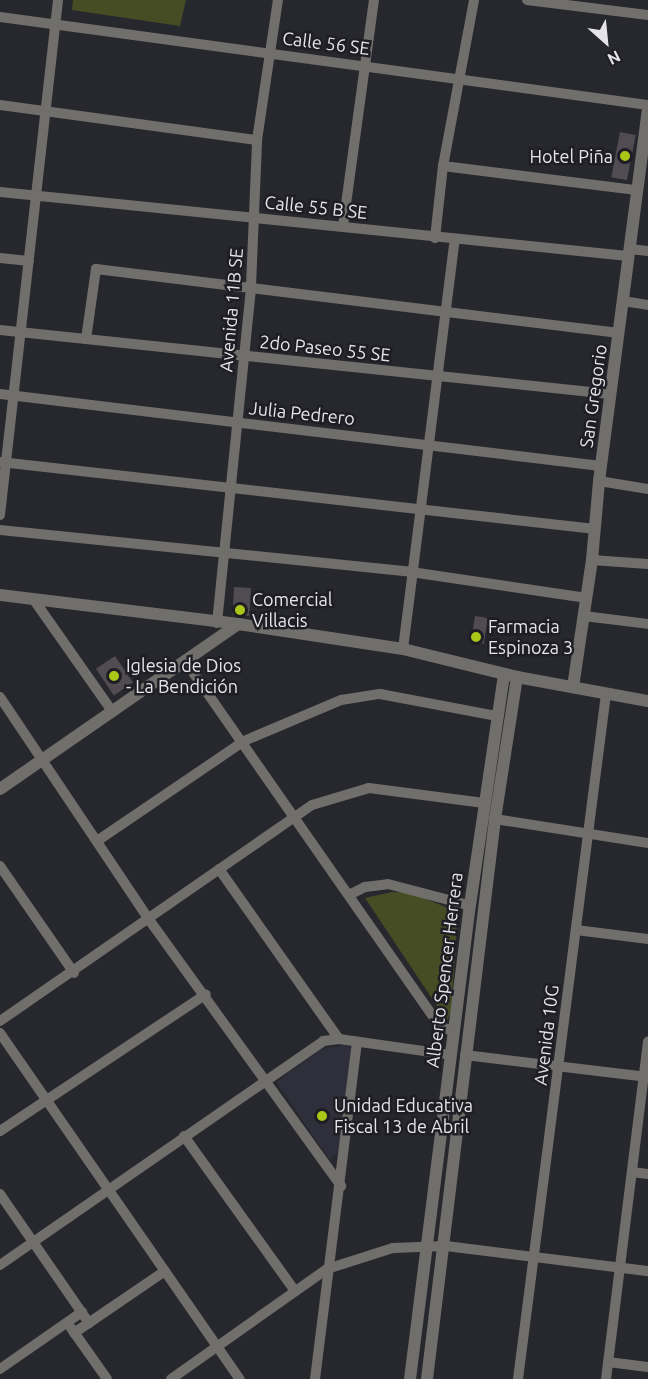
<!DOCTYPE html>
<meta charset="utf-8">
<style>
body{margin:0}
#map{position:relative;width:648px;height:1379px;overflow:hidden;background:#27272e;font-family:Ubuntu,sans-serif}
div>[style]{position:absolute}
.built>*{inset:0;background:#2f2f3b}
.green>*{inset:0;background:#464d24}
.building>*{inset:0;background:#514b52;transform-origin:0 0}
.minor>*{height:10px;margin:-5px;padding:0 5px;transform-origin:5px;border-radius:5px;background:#716f6c}
.tertiary>*{height:12px;margin:-6px;padding:0 6px;transform-origin:6px;border-radius:6px;background:#716f6c}
.dots>*{width:16px;height:16px;translate:-50% -50%;box-sizing:border-box;border:3px solid #1e1e24;border-radius:50%}
span{translate:-50% -50%;white-space:nowrap;text-align:center;line-height:1.15;-webkit-text-stroke:5px #1e1e24;paint-order:stroke}
.street-label{font-size:18px;color:#e4e4e9}
.poi-label{font-size:18px;color:#e4e4e9}
.right{translate:-100% -50%;text-align:right}
.left{translate:0 -50%;text-align:left}
.north{position:absolute;left:576px;top:12px;width:60px;height:60px;-webkit-text-stroke:4px #1e1e24;paint-order:stroke;rotate:153deg;font-size:16px;font-weight:700;line-height:24px;text-align:center;color:#e4e4e9}
.north::after{content:'';display:block;margin:auto;width:21px;height:27px;background:#e4e4e9;clip-path:polygon(50% 0,100% 100%,50% 72%,0 100%)}
</style>
<div id="map">
<div class="built">
<i style="clip-path:polygon(345px 1045px,353px 1048px,342px 1150px,329px 1159px,276px 1082px,322px 1049px)"></i>
</div>
<div class="green">
<i style="clip-path:polygon(73px 0,186px 0,180px 26px,72px 10px)"></i>
<i style="clip-path:polygon(392px 892px,411px 893px,458px 912px,451px 1011px,447px 1021px,365px 898px)"></i>
</div>
<div class="building">
<i style="left:620px;top:132px;width:16px;height:46px;rotate:11deg"></i>
<i style="left:234px;top:587px;width:17px;height:28px;rotate:3deg"></i>
<i style="left:475px;top:616px;width:13px;height:26px;rotate:9deg"></i>
<i style="left:115px;top:656px;width:32px;height:23px;rotate:56deg"></i>
</div>
<div class="minor">
<i style="left:527px;top:0;width:122px;rotate:7.1deg"></i>
<i style="left:0;top:17px;width:654px;rotate:7.73deg"></i>
<i style="left:0;top:105px;width:259px;rotate:7.8deg"></i>
<i style="left:443px;top:166px;width:195px;rotate:7.1deg"></i>
<i style="left:0;top:192px;width:631px;rotate:5.82deg"></i>
<i style="left:343px;top:226px;width:228px;rotate:-82.2deg"></i>
<i style="left:435px;top:238px;width:72px;rotate:-83.7deg"></i>
<i style="left:443px;top:166px;width:169px;rotate:-79.4deg"></i>
<i style="left:629px;top:249px;width:19px;rotate:6deg"></i>
<i style="left:0;top:258px;width:29px;rotate:6deg"></i>
<i style="left:623px;top:301px;width:25px;rotate:9deg"></i>
<i style="left:0;top:330px;width:613px;rotate:5.99deg"></i>
<i style="left:86px;top:339px;width:71px;rotate:-81.9deg"></i>
<i style="left:96px;top:269px;width:527px;rotate:6.98deg"></i>
<i style="left:0;top:394px;width:605px;rotate:6.83deg"></i>
<i style="left:0;top:462px;width:599px;rotate:6.42deg"></i>
<i style="left:599px;top:481px;width:50px;rotate:9.3deg"></i>
<i style="left:0;top:515px;width:518px;rotate:-83.57deg"></i>
<i style="left:0;top:530px;width:413px;rotate:5.8deg"></i>
<i style="left:411px;top:572px;width:178px;rotate:8.4deg"></i>
<i style="left:592px;top:560px;width:56px;rotate:4.1deg"></i>
<i style="left:34px;top:600px;width:136px;rotate:54.9deg"></i>
<i style="left:584px;top:616px;width:64px;rotate:7.1deg"></i>
<i style="left:217px;top:623px;width:339px;rotate:-84.2deg"></i>
<i style="left:251px;top:286px;width:146px;rotate:-87.6deg"></i>
<i style="left:257px;top:140px;width:142px;rotate:-81.5deg"></i>
<i style="left:403px;top:649px;width:412px;rotate:-82.8deg"></i>
<i style="left:185px;top:661px;width:445px;rotate:55.1deg"></i>
<i style="left:440px;top:1026px;width:15px;rotate:23deg"></i>
<i style="left:0;top:697px;width:270px;rotate:56.2deg"></i>
<i style="left:150px;top:921px;width:327px;rotate:54.2deg"></i>
<i style="left:495px;top:819px;width:155px;rotate:8.9deg"></i>
<i style="left:97px;top:841px;width:178px;rotate:-34.2deg"></i>
<i style="left:244px;top:741px;width:105px;rotate:-22.9deg"></i>
<i style="left:341px;top:700px;width:39px;rotate:-9deg"></i>
<i style="left:380px;top:694px;width:118px;rotate:10.7deg"></i>
<i style="left:0;top:866px;width:130px;rotate:55.3deg"></i>
<i style="left:219px;top:869px;width:208px;rotate:54.8deg"></i>
<i style="left:351px;top:894px;width:16px;rotate:-27deg"></i>
<i style="left:365px;top:887px;width:23px;rotate:-7deg"></i>
<i style="left:388px;top:884px;width:79px;rotate:14.7deg"></i>
<i style="left:576px;top:930px;width:73px;rotate:7.1deg"></i>
<i style="left:0;top:1021px;width:379px;rotate:-34.7deg"></i>
<i style="left:312px;top:805px;width:59px;rotate:-16.6deg"></i>
<i style="left:369px;top:788px;width:116px;rotate:7.4deg"></i>
<i style="left:0;top:1033px;width:421px;rotate:55.3deg"></i>
<i style="left:465px;top:1055px;width:184px;rotate:6.9deg"></i>
<i style="left:0;top:1131px;width:247px;rotate:-33.6deg"></i>
<i style="left:184px;top:1136px;width:191px;rotate:54.4deg"></i>
<i style="left:632px;top:1172px;width:16px;rotate:7deg"></i>
<i style="left:0;top:1194px;width:157px;rotate:55.4deg"></i>
<i style="left:0;top:1265px;width:393px;rotate:-34.7deg"></i>
<i style="left:323px;top:1041px;width:16px;rotate:-7deg"></i>
<i style="left:339px;top:1039px;width:113px;rotate:8.1deg"></i>
<i style="left:71px;top:1328px;width:62px;rotate:54.8deg"></i>
<i style="left:74px;top:1333px;width:110px;rotate:-34.3deg"></i>
<i style="left:608px;top:1362px;width:40px;rotate:7.1deg"></i>
<i style="left:0;top:1369px;width:100px;rotate:-34.8deg"></i>
<i style="left:171px;top:1379px;width:191px;rotate:-35.2deg"></i>
<i style="left:327px;top:1269px;width:69px;rotate:-17.7deg"></i>
<i style="left:393px;top:1248px;width:53px;rotate:-2.2deg"></i>
<i style="left:446px;top:1246px;width:204px;rotate:7.1deg"></i>
<i style="left:315px;top:1379px;width:340px;rotate:-82.9deg"></i>
<i style="left:518px;top:1379px;width:691px;rotate:-82.68deg"></i>
<i style="left:606px;top:1379px;width:340px;rotate:-82.9deg"></i>
</div>
<div class="tertiary">
<i style="left:0;top:595px;width:240px;rotate:6.9deg"></i>
<i style="left:238px;top:624px;width:167px;rotate:8.6deg"></i>
<i style="left:403px;top:649px;width:117px;rotate:13.8deg"></i>
<i style="left:517px;top:677px;width:133px;rotate:10.4deg"></i>
<i style="left:573px;top:687px;width:128px;rotate:-81.5deg"></i>
<i style="left:592px;top:560px;width:79px;rotate:-84.9deg"></i>
<i style="left:599px;top:481px;width:375px;rotate:-82.5deg"></i>
<i style="left:0;top:789px;width:290px;rotate:-34.7deg"></i>
<i style="left:410px;top:1379px;width:478px;rotate:-82.8deg"></i>
<i style="left:470px;top:905px;width:233px;rotate:-81.6deg"></i>
<i style="left:427px;top:1379px;width:564px;rotate:-83.08deg"></i>
<i style="left:495px;top:819px;width:144px;rotate:-81.2deg"></i>
</div>
<div class="dots">
<i style="left:625px;top:156px;background:#aac718"></i>
<i style="left:240px;top:610px;background:#aac718"></i>
<i style="left:476px;top:637px;background:#aac718"></i>
<i style="left:114px;top:676px;background:#aac718"></i>
<i style="left:322px;top:1116px;background:#aac718"></i>
</div>
<div class="street-label">
<span style="left:326px;top:43px;rotate:7deg">Calle 56 SE</span>
<span style="left:316px;top:207px;rotate:6deg">Calle 55 B SE</span>
<span style="left:231px;top:310px;rotate:-85deg">Avenida 11B SE</span>
<span style="left:325px;top:348px;rotate:6deg">2do Paseo 55 SE</span>
<span style="left:593px;top:396px;rotate:-82deg">San Gregorio</span>
<span style="left:302px;top:413px;rotate:6deg">Julia Pedrero</span>
<span style="left:444px;top:970px;rotate:-83deg">Alberto Spencer Herrera</span>
<span style="left:546px;top:1035px;rotate:-83deg">Avenida 10G</span>
</div>
<div class="poi-label">
<span class="right" style="left:613px;top:156px">Hotel Piña</span>
<span class="left" style="left:252px;top:610px">Comercial<br>Villacis</span>
<span class="left" style="left:488px;top:637px">Farmacia<br>Espinoza 3</span>
<span class="left" style="left:126px;top:676px">Iglesia de Dios<br>- La Bendición</span>
<span class="left" style="left:334px;top:1116px">Unidad Educativa<br>Fiscal 13 de Abril</span>
</div>
<div class="north">N</div>
</div>
